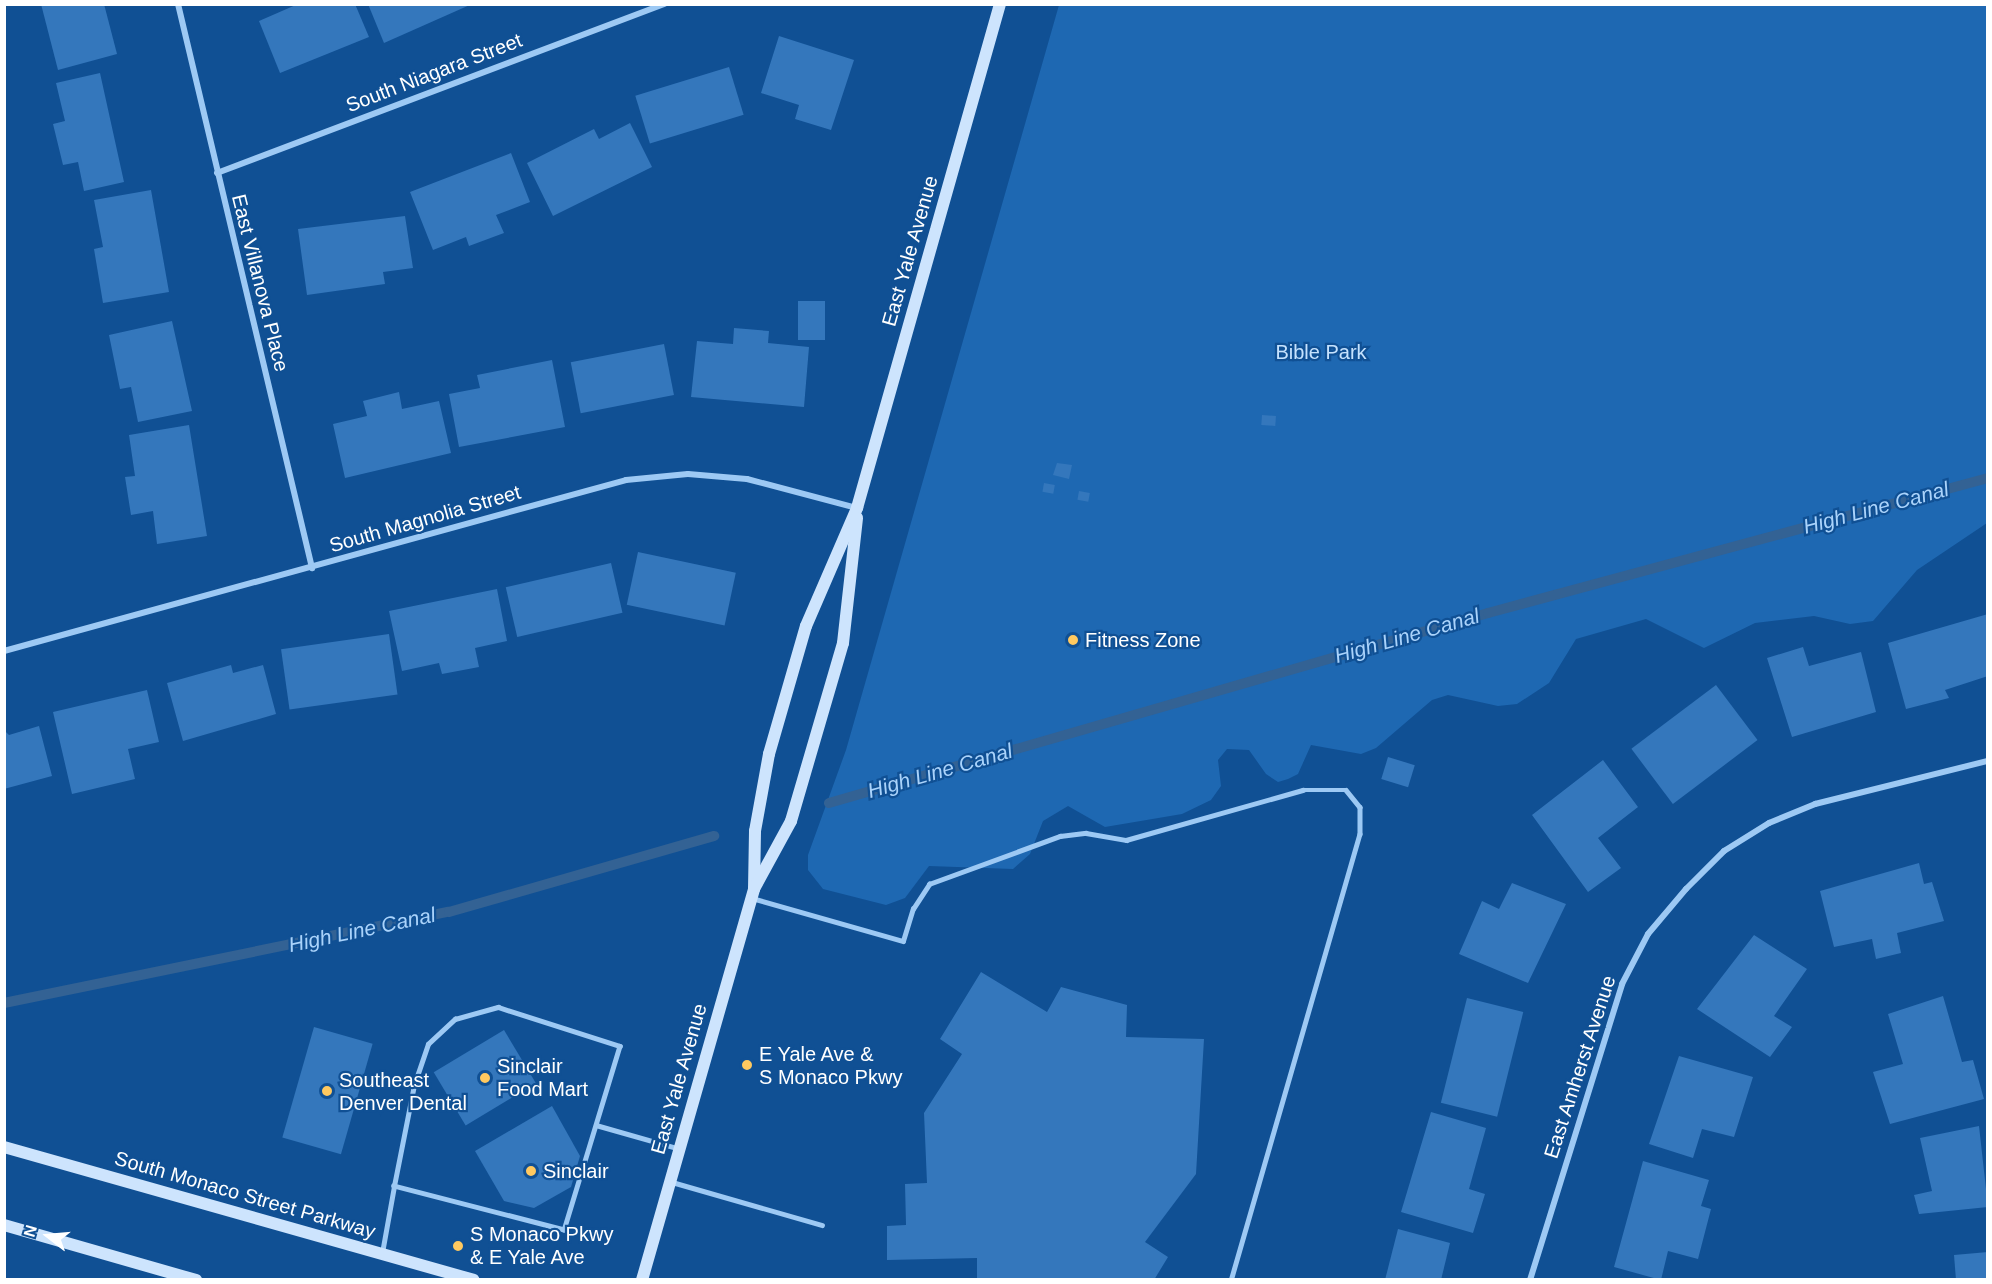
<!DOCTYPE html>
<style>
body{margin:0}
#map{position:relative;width:1992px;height:1284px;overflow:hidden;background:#105094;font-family:Arial,sans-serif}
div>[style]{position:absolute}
.green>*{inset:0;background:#1e68b2}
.stream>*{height:10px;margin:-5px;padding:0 5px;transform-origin:5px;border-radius:5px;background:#336294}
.building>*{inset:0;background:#3477bc;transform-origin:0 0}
.lane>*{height:4.5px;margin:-2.25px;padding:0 2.25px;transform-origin:2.25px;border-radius:2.25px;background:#9dc9f4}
.street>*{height:6px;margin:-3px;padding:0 3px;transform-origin:3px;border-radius:3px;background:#9dc9f4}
.secondary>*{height:12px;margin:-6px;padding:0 6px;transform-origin:6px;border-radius:6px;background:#cde4fd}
.dots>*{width:16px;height:16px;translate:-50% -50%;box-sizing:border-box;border:3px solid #105094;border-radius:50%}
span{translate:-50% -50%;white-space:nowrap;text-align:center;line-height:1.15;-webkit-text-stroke:4.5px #105094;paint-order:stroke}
.street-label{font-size:20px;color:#fff}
.park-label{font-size:20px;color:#c5e2fe}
.poi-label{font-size:20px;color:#fff}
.left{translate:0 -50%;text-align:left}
.water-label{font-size:21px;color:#aad3fb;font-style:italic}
.frame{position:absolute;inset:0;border:6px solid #fff;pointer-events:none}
.north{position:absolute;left:18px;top:1206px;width:60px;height:60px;-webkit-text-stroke:4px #105094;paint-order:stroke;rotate:286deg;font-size:16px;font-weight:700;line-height:24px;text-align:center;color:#fff}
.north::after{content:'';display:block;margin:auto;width:21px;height:27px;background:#fff;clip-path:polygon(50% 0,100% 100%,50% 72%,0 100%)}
</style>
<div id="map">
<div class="green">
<i style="clip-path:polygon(1059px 5px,1987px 5px,1987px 523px,1917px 570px,1873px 621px,1850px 624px,1814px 616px,1755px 623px,1704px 648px,1646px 619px,1576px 639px,1549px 683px,1517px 704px,1498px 706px,1448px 695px,1432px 700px,1376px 748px,1361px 754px,1311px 745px,1298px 774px,1288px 779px,1278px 782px,1266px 774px,1249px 750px,1227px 749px,1218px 760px,1221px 786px,1211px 800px,1182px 814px,1105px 827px,1068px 806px,1043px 821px,1030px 854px,1013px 869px,929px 866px,905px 898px,886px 905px,823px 889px,808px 870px,808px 855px,846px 750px)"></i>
</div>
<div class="stream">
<i style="left:829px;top:803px;width:686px;rotate:-16.08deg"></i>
<i style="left:1488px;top:613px;width:518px;rotate:-15.11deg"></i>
<i style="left:4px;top:1003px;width:454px;rotate:-11.6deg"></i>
<i style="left:449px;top:912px;width:276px;rotate:-16deg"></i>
</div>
<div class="building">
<i style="clip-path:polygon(41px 4px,104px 4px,117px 54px,58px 70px)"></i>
<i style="clip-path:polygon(298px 4px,355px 4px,369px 37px,280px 73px,259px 21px)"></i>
<i style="clip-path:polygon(368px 4px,472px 4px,384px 43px)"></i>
<i style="clip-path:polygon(779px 36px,854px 60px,831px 130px,795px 119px,799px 105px,761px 93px)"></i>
<i style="left:729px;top:67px;width:50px;height:98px;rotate:73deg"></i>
<i style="clip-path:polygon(100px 73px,124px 182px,84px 191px,78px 162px,63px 165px,53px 124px,65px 121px,56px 83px)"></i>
<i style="clip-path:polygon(630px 123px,652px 167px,553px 216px,527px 163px,594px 129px,599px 139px)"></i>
<i style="clip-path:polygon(511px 153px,530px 202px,496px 215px,504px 233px,469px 246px,466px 237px,433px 250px,410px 192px)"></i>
<i style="clip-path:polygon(151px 190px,169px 292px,103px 303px,94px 249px,103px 247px,94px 200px)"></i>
<i style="clip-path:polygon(405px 216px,413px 268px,383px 272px,385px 284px,307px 295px,298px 229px)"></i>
<i style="left:798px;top:301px;width:27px;height:39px"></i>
<i style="clip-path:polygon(172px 321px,192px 411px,138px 422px,131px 387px,120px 389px,109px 335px)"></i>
<i style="clip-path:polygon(734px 328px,769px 331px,768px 343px,809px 347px,804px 407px,691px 397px,697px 341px,733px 344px)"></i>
<i style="left:664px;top:344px;width:52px;height:95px;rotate:79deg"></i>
<i style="clip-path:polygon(552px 360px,565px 427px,459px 447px,449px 394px,480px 388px,477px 375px)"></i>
<i style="clip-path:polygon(399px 392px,402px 409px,439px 401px,451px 453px,345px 478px,333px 424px,367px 416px,363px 401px)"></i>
<i style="left:1262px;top:415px;width:14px;height:10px;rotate:4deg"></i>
<i style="clip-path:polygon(189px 425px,207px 536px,157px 544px,153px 511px,131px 515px,125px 477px,135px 476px,129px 435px)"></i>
<i style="clip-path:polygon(1057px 463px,1072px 465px,1069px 479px,1053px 475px)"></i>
<i style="left:1044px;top:483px;width:11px;height:9px;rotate:10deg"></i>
<i style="left:1079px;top:491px;width:11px;height:9px;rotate:10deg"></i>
<i style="left:638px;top:552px;width:100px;height:54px;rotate:12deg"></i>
<i style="left:611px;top:563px;width:51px;height:108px;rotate:77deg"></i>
<i style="clip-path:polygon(497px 589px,507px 641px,475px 648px,479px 667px,442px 674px,439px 663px,402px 671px,389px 611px)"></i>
<i style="clip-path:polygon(1988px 614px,1988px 676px,1945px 690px,1949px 698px,1906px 709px,1888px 643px)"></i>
<i style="left:389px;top:634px;width:61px;height:109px;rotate:82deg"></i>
<i style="clip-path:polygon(1803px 647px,1809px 666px,1861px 652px,1876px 712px,1792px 737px,1767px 658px)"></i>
<i style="clip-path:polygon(231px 665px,233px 673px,263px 665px,276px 714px,183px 741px,167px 683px)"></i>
<i style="left:1716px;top:685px;width:69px;height:106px;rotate:53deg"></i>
<i style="clip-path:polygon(147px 690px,159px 742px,128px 749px,135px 779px,72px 794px,53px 712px)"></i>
<i style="clip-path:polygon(39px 726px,52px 776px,4px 789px,4px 730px,9px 735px)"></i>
<i style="left:1388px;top:757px;width:28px;height:23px;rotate:17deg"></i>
<i style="clip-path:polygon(1603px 760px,1638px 807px,1598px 838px,1621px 868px,1588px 892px,1532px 815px)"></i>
<i style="clip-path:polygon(1919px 863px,1924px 884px,1932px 882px,1944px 921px,1897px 933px,1901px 953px,1876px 959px,1872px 939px,1834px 947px,1820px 891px)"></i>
<i style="clip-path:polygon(1512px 883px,1566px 904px,1528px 983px,1459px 954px,1482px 901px,1499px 909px)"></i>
<i style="clip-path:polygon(1754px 935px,1807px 969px,1774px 1016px,1792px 1027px,1770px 1057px,1697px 1009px)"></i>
<i style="clip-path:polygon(981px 972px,1047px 1012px,1061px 987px,1127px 1005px,1126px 1037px,1204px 1039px,1196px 1174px,1145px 1242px,1168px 1257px,1154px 1280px,977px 1280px,977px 1258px,887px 1260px,887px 1226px,906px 1225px,905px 1184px,927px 1183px,924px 1113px,962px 1054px,940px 1039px)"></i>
<i style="clip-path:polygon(1943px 996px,1962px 1062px,1973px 1060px,1984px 1099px,1890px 1124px,1873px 1072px,1903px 1064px,1888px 1014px)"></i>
<i style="left:1467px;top:998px;width:58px;height:108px;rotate:14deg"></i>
<i style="left:314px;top:1027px;width:61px;height:115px;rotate:16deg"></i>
<i style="left:504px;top:1030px;width:62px;height:82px;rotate:59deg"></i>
<i style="clip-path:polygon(1679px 1056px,1753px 1077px,1734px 1137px,1702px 1129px,1693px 1158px,1649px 1144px)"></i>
<i style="clip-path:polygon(552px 1106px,580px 1156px,571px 1187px,534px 1208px,504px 1201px,475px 1151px)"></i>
<i style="clip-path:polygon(1431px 1112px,1486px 1128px,1469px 1189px,1485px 1194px,1473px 1233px,1401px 1212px)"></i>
<i style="clip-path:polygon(1979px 1126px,1988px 1207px,1919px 1214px,1914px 1195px,1932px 1191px,1920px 1138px)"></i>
<i style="clip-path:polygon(1643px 1161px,1709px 1180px,1701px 1206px,1711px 1209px,1698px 1259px,1668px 1251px,1661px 1280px,1614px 1267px)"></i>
<i style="clip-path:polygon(1398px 1229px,1450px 1243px,1441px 1280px,1385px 1280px)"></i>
<i style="clip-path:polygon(1988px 1252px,1988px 1280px,1956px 1280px,1954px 1255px)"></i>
</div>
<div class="lane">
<i style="left:752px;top:898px;width:157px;rotate:15.9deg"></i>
<i style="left:903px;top:941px;width:34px;rotate:-73deg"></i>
<i style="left:913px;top:909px;width:30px;rotate:-57deg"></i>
<i style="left:929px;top:884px;width:140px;rotate:-20.1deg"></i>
<i style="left:1060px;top:836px;width:26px;rotate:-7deg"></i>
<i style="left:1086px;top:833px;width:41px;rotate:9.9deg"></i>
<i style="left:1126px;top:840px;width:184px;rotate:-15.8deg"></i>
<i style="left:1303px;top:790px;width:43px"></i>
<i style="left:1346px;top:790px;width:22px;rotate:51deg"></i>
<i style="left:1360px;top:807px;width:27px;rotate:90deg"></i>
<i style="left:1360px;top:834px;width:464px;rotate:106.1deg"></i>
<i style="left:596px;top:1125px;width:84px;rotate:15.9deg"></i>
<i style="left:672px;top:1182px;width:156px;rotate:16deg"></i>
<i style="left:382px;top:1253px;width:68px;rotate:-79.8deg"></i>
<i style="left:394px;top:1186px;width:103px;rotate:-78.8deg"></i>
<i style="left:414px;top:1085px;width:43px;rotate:-71.1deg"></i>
<i style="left:428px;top:1044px;width:37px;rotate:-43deg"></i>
<i style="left:455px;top:1019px;width:45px;rotate:-15.6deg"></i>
<i style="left:498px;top:1007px;width:128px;rotate:17.7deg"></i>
<i style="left:620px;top:1046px;width:192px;rotate:106.9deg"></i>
<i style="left:564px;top:1230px;width:176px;rotate:-165.5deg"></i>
</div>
<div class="street">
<i style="left:178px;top:4px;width:580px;rotate:76.63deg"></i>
<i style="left:217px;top:173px;width:478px;rotate:-20.7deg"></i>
<i style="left:4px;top:651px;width:645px;rotate:-15.37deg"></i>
<i style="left:626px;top:480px;width:62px;rotate:-5.5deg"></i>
<i style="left:688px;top:474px;width:59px;rotate:4.8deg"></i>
<i style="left:747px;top:479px;width:114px;rotate:14.8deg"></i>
<i style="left:1530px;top:1280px;width:310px;rotate:-72.7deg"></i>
<i style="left:1622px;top:984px;width:56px;rotate:-62.5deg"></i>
<i style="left:1648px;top:934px;width:59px;rotate:-49.8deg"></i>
<i style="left:1686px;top:889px;width:54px;rotate:-45deg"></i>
<i style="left:1724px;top:851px;width:53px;rotate:-31.9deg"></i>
<i style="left:1769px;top:823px;width:50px;rotate:-22.4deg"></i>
<i style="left:1815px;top:804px;width:178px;rotate:-14deg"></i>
</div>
<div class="secondary">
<i style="left:754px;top:889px;width:58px;rotate:-89deg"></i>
<i style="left:755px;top:831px;width:78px;rotate:-79.7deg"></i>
<i style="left:769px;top:754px;width:133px;rotate:-73.9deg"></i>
<i style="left:806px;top:626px;width:129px;rotate:-66.6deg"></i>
<i style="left:857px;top:508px;width:524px;rotate:-74.16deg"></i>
<i style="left:4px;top:1147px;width:488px;rotate:15.8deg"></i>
<i style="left:4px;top:1225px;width:200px;rotate:16deg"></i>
<i style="left:642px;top:1280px;width:407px;rotate:-74deg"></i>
<i style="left:754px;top:889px;width:77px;rotate:-61.4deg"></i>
<i style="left:791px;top:821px;width:185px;rotate:-73.7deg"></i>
<i style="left:843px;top:643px;width:126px;rotate:-83.6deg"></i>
</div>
<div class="dots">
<i style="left:1073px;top:640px;background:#ffc960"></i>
<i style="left:747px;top:1065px;background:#ffc960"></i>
<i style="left:485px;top:1078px;background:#ffc960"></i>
<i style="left:327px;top:1091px;background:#ffc960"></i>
<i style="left:531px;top:1171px;background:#ffc960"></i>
<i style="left:458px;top:1246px;background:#ffc960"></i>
</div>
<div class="street-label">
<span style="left:434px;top:73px;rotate:-21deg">South Niagara Street</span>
<span style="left:910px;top:251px;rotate:-74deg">East Yale Avenue</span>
<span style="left:260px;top:283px;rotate:76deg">East Villanova Place</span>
<span style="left:425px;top:519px;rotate:-16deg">South Magnolia Street</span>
<span style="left:1580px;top:1067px;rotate:-72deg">East Amherst Avenue</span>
<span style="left:679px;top:1079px;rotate:-74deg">East Yale Avenue</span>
<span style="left:245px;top:1195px;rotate:16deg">South Monaco Street Parkway</span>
</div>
<div class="park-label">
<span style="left:1321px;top:352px">Bible Park</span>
</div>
<div class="poi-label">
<span class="left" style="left:1085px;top:640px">Fitness Zone</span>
<span class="left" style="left:759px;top:1066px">E Yale Ave &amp;<br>S Monaco Pkwy</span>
<span class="left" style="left:497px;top:1078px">Sinclair<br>Food Mart</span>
<span class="left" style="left:339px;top:1092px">Southeast<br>Denver Dental</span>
<span class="left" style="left:543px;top:1171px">Sinclair</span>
<span class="left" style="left:470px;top:1246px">S Monaco Pkwy<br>&amp; E Yale Ave</span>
</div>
<div class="water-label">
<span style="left:1876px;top:508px;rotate:-15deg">High Line Canal</span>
<span style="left:1407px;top:636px;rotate:-16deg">High Line Canal</span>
<span style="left:940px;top:771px;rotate:-16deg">High Line Canal</span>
<span style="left:362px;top:930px;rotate:-12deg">High Line Canal</span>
</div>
<div class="frame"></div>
<div class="north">N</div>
</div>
